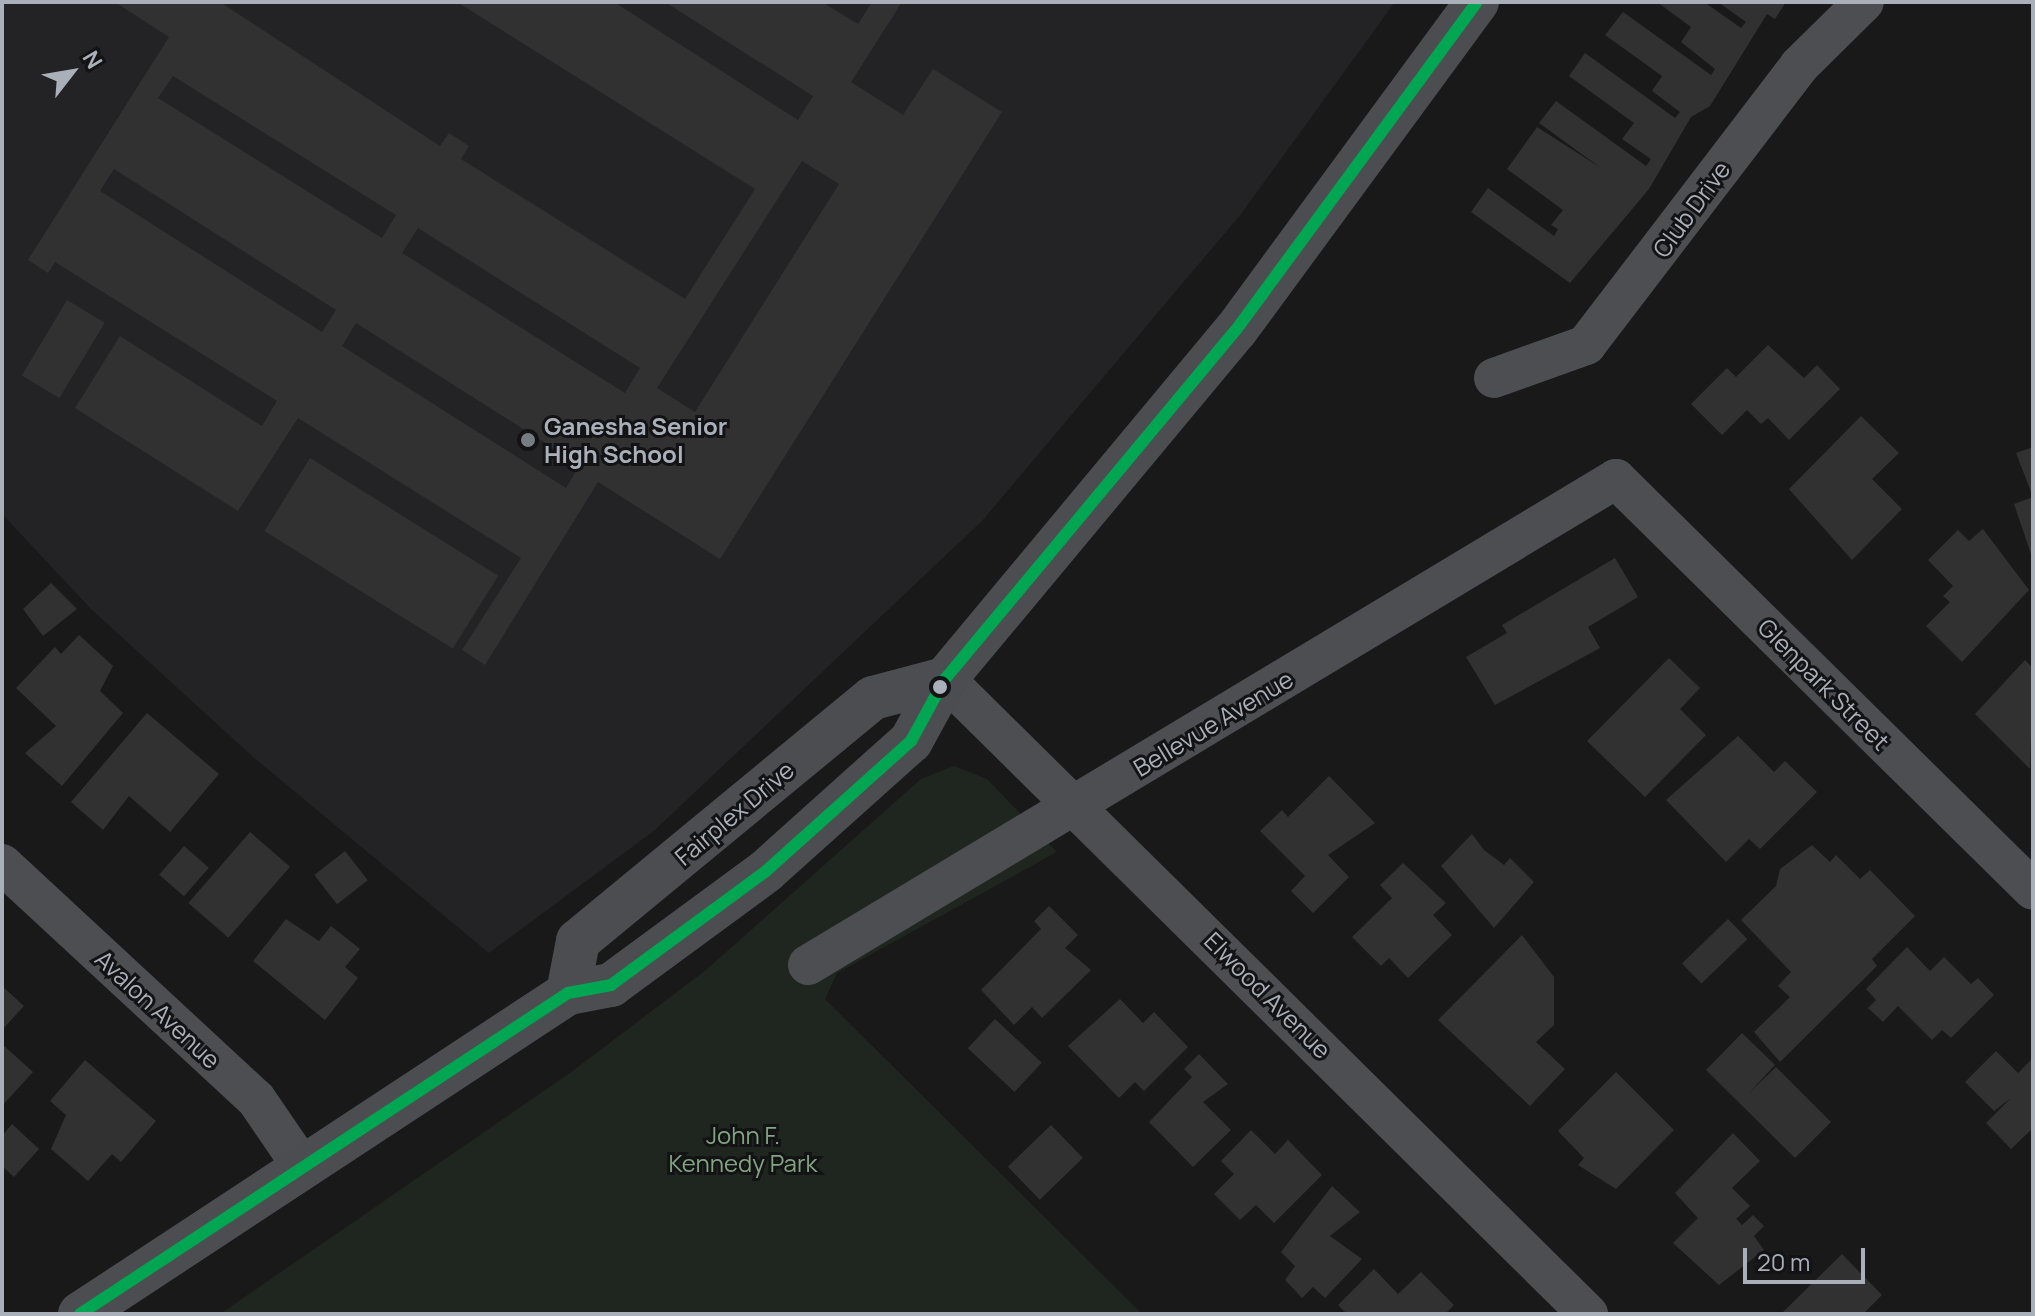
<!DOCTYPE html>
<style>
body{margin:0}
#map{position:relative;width:2035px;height:1316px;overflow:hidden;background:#191919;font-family:Manrope,sans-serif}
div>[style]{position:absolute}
.built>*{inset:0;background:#232325}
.green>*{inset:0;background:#1f261f}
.building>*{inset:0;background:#313131;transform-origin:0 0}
.minor>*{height:40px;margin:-20px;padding:0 20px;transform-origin:20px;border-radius:20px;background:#4d4e52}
.secondary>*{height:44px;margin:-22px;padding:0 22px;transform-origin:22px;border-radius:22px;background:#4c4d50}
.bus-1>*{height:12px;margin:-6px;padding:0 6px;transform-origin:6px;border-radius:6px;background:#00a651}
.dots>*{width:22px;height:22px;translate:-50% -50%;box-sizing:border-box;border:4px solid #131315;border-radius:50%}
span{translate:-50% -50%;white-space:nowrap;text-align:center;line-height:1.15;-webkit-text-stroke:6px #131315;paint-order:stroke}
.street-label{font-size:24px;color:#aab0ba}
.poi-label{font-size:24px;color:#aab0ba;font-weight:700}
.left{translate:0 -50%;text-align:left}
.park-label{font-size:24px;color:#81a581}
.frame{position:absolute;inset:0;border:4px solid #aab0ba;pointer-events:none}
.north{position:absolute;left:32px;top:32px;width:80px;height:80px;-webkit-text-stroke:6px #131315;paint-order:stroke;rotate:59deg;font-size:22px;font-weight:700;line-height:32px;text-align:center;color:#aab0ba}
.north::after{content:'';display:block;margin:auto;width:28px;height:36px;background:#aab0ba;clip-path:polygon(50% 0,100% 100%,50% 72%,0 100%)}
.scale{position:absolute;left:1743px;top:1248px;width:122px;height:36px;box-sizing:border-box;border:4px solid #aab0ba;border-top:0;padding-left:10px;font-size:24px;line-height:28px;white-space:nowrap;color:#aab0ba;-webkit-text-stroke:6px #131315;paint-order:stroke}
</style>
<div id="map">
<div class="built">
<i style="clip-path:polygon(2px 2px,1395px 2px,1241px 214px,982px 521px,655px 830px,489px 953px,252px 756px,91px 609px,2px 514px)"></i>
</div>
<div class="green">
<i style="clip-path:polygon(954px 766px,987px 779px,1057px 852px,837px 973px,825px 999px,1142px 1314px,220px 1314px,570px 1073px,706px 970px,921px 779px)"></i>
</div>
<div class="building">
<i style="clip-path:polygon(evenodd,115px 2px,220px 2px,440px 146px,449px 133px,469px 146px,461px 159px,685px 299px,755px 189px,457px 2px,614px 2px,798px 120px,813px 96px,665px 2px,822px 2px,858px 24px,872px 2px,902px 2px,851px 82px,903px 115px,933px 69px,1002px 112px,720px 559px,598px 482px,485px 665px,462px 650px,521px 558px,298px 418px,238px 511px,75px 408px,120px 336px,262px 426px,277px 401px,55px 262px,48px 273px,28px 260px,169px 37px,115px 2px,173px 76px,396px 215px,382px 238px,158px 98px,173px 76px,115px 2px,802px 161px,839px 184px,695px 412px,657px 388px,802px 161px,115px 2px,114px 169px,336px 310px,322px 332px,100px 191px,114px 169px,115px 2px,418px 228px,640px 368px,625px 393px,402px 253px,418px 228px,115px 2px,356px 323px,580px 465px,566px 488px,342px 346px,356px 323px)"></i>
<i style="clip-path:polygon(1657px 2px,1704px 2px,1741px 28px,1746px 22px,1718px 2px,1786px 2px,1775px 19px,1767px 14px,1710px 106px,1691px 117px,1649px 189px,1570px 283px,1471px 212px,1488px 188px,1554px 236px,1558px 229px,1551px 225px,1563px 210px,1507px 169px,1537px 127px,1601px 168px,1539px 123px,1556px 101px,1646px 166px,1651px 159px,1622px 139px,1634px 123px,1569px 76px,1585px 53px,1675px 118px,1680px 112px,1652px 91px,1662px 76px,1605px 35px,1623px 12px,1711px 75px,1715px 69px,1681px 42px,1691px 27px)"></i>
<i style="left:67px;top:300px;width:44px;height:88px;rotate:31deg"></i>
<i style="clip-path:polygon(1768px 345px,1804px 378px,1817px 365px,1840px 389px,1789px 440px,1768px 418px,1761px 424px,1747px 410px,1722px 435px,1691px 404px,1727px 368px,1736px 377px)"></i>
<i style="clip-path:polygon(1861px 416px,1899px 453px,1872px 479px,1902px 509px,1852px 560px,1789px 489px)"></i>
<i style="clip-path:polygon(2033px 447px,2033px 560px,2014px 504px,2033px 497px,2016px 453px)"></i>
<i style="left:310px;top:458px;width:222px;height:86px;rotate:32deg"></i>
<i style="clip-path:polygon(1983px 529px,2029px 590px,1962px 662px,1926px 626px,1950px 602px,1943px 596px,1953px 586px,1928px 560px,1958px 530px,1969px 541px)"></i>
<i style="clip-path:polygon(1615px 558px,1638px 597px,1588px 627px,1600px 648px,1495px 705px,1466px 657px,1507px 633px,1502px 625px)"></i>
<i style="clip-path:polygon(51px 583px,77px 609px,43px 636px,23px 609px)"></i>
<i style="clip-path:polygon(79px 635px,113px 666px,100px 691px,123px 713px,62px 786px,25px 753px,56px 726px,16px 688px,55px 647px,61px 654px)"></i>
<i style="clip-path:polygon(1669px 658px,1700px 688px,1680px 709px,1706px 735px,1645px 797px,1587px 741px)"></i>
<i style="clip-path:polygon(2025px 660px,2033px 668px,2030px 769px,1975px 714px)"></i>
<i style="clip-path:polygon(147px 713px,219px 774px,170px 832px,129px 796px,103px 830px,71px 802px)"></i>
<i style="clip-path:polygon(1738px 736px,1774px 772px,1785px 761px,1817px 792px,1760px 849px,1749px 839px,1726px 862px,1666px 800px)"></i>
<i style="clip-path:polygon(1329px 776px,1375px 823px,1328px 855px,1349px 877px,1313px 913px,1291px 891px,1305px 876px,1260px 831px,1282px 810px,1288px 817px)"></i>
<i style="left:250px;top:832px;width:53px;height:94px;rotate:41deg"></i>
<i style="clip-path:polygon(1472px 834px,1484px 850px,1504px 865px,1510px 858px,1534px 882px,1494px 928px,1441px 866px)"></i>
<i style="clip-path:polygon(1812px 845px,1830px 862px,1836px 855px,1860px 879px,1870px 870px,1915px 916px,1872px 959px,1877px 966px,1780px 1062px,1754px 1032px,1790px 997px,1778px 986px,1791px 972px,1741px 920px,1776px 886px,1780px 869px)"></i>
<i style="left:184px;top:846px;width:33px;height:38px;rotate:41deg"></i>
<i style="left:345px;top:851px;width:37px;height:39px;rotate:52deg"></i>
<i style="clip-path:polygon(1403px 863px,1446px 903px,1433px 915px,1452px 935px,1408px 978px,1389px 958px,1381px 966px,1352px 937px,1392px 898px,1380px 885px)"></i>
<i style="clip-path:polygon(1049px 906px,1078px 935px,1065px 948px,1091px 970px,1042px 1018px,1032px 1007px,1014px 1025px,981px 990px,1041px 929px,1034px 921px)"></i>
<i style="clip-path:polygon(286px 919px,319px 941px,331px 926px,360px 949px,345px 967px,358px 978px,325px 1020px,253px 961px)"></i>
<i style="left:1728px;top:919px;width:28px;height:64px;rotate:46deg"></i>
<i style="clip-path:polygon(1522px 935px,1554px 977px,1554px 1025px,1536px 1042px,1565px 1069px,1530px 1106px,1438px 1020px)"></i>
<i style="clip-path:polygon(1907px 947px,1930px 971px,1944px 957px,1971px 984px,1978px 978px,1994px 995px,1951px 1038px,1942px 1030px,1932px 1040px,1898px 1006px,1883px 1022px,1868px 1008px,1876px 1000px,1866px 989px)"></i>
<i style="clip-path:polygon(2px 986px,24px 1006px,2px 1030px)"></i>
<i style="clip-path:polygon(1120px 999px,1143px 1023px,1154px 1012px,1188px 1047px,1144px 1091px,1135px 1082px,1119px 1098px,1068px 1046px)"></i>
<i style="left:995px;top:1019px;width:64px;height:40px;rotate:43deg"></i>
<i style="clip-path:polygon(1742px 1033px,1775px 1065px,1749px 1093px,1776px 1067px,1831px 1122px,1795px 1158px,1706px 1070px)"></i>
<i style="clip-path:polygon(2px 1044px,33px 1072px,2px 1106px)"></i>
<i style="clip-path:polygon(1996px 1051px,2018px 1073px,2033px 1058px,2033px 1128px,2011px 1149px,1986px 1123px,2011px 1098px,1994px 1111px,1965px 1082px)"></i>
<i style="clip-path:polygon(1199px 1054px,1228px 1084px,1203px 1102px,1231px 1130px,1193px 1167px,1149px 1122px,1192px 1077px,1184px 1069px)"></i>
<i style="clip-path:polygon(85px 1060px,156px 1121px,121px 1162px,112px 1154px,88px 1181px,51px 1149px,66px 1115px,50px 1101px)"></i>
<i style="clip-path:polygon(1616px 1072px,1674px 1130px,1616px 1189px,1578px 1165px,1584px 1158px,1558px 1131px)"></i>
<i style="clip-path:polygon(12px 1124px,39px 1149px,14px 1177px,2px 1166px,2px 1136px)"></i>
<i style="left:1051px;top:1125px;width:46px;height:60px;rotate:46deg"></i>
<i style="clip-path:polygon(1251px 1130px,1275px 1154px,1288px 1140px,1322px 1175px,1274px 1223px,1256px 1205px,1240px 1220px,1214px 1194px,1234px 1174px,1221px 1161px)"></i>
<i style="clip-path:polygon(1733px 1133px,1760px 1161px,1732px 1188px,1750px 1206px,1736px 1219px,1742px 1225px,1753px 1215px,1764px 1226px,1754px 1236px,1764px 1250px,1719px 1285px,1673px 1243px,1698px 1218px,1675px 1193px)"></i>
<i style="clip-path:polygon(1332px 1186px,1360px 1212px,1330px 1236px,1362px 1259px,1325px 1298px,1313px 1287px,1302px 1298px,1285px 1280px,1295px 1266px,1281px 1252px)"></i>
<i style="clip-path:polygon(1842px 1254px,1882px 1295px,1863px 1314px,1781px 1314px)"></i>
<i style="clip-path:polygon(1374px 1269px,1398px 1294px,1421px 1272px,1454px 1305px,1445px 1314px,1347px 1314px,1338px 1305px)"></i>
</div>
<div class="minor">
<i style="left:1494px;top:378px;width:98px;rotate:-19.7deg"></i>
<i style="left:1586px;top:345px;width:351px;rotate:-52.6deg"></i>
<i style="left:1799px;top:66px;width:91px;rotate:-44.6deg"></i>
<i style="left:945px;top:679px;width:904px;rotate:44.64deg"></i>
<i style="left:2px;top:864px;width:346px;rotate:42.8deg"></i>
<i style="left:256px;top:1099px;width:80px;rotate:55.7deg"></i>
<i style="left:808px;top:965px;width:943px;rotate:-31.03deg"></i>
<i style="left:1616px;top:479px;width:585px;rotate:44.58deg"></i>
</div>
<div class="secondary">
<i style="left:568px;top:993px;width:53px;rotate:-79.1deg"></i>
<i style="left:578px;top:941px;width:382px;rotate:-39.5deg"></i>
<i style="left:873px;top:698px;width:74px;rotate:-14.8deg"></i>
<i style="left:80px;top:1314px;width:584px;rotate:-33.34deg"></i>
<i style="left:568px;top:993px;width:44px;rotate:-10.5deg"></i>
<i style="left:611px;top:985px;width:192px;rotate:-36.3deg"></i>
<i style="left:766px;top:871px;width:195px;rotate:-41.9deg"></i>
<i style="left:911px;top:741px;width:71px;rotate:-61.3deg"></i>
<i style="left:945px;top:679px;width:454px;rotate:-50.2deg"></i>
<i style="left:1236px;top:330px;width:407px;rotate:-53.7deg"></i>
</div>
<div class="bus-1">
<i style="left:80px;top:1314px;width:584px;rotate:-33.34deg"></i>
<i style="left:568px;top:993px;width:44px;rotate:-10.5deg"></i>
<i style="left:611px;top:985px;width:192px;rotate:-36.3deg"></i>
<i style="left:766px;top:871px;width:195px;rotate:-41.9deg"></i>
<i style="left:911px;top:741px;width:71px;rotate:-61.3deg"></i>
<i style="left:945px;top:679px;width:454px;rotate:-50.2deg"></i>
<i style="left:1236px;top:330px;width:407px;rotate:-53.7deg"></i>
</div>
<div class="dots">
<i style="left:528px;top:440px;background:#777b82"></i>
<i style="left:940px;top:687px;background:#aab0ba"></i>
</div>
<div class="street-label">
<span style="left:1691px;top:209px;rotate:-54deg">Club Drive</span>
<span style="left:1824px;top:684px;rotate:45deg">Glenpark Street</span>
<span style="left:1213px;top:723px;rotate:-31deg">Bellevue Avenue</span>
<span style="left:734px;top:813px;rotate:-40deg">Fairplex Drive</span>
<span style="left:1268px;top:995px;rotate:45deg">Elwood Avenue</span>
<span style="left:158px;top:1009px;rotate:43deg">Avalon Avenue</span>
</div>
<div class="poi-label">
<span class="left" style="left:544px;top:440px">Ganesha Senior<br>High School</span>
</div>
<div class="park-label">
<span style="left:743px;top:1149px">John F.<br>Kennedy Park</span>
</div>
<div class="frame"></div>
<div class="north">N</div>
<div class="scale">20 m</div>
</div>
